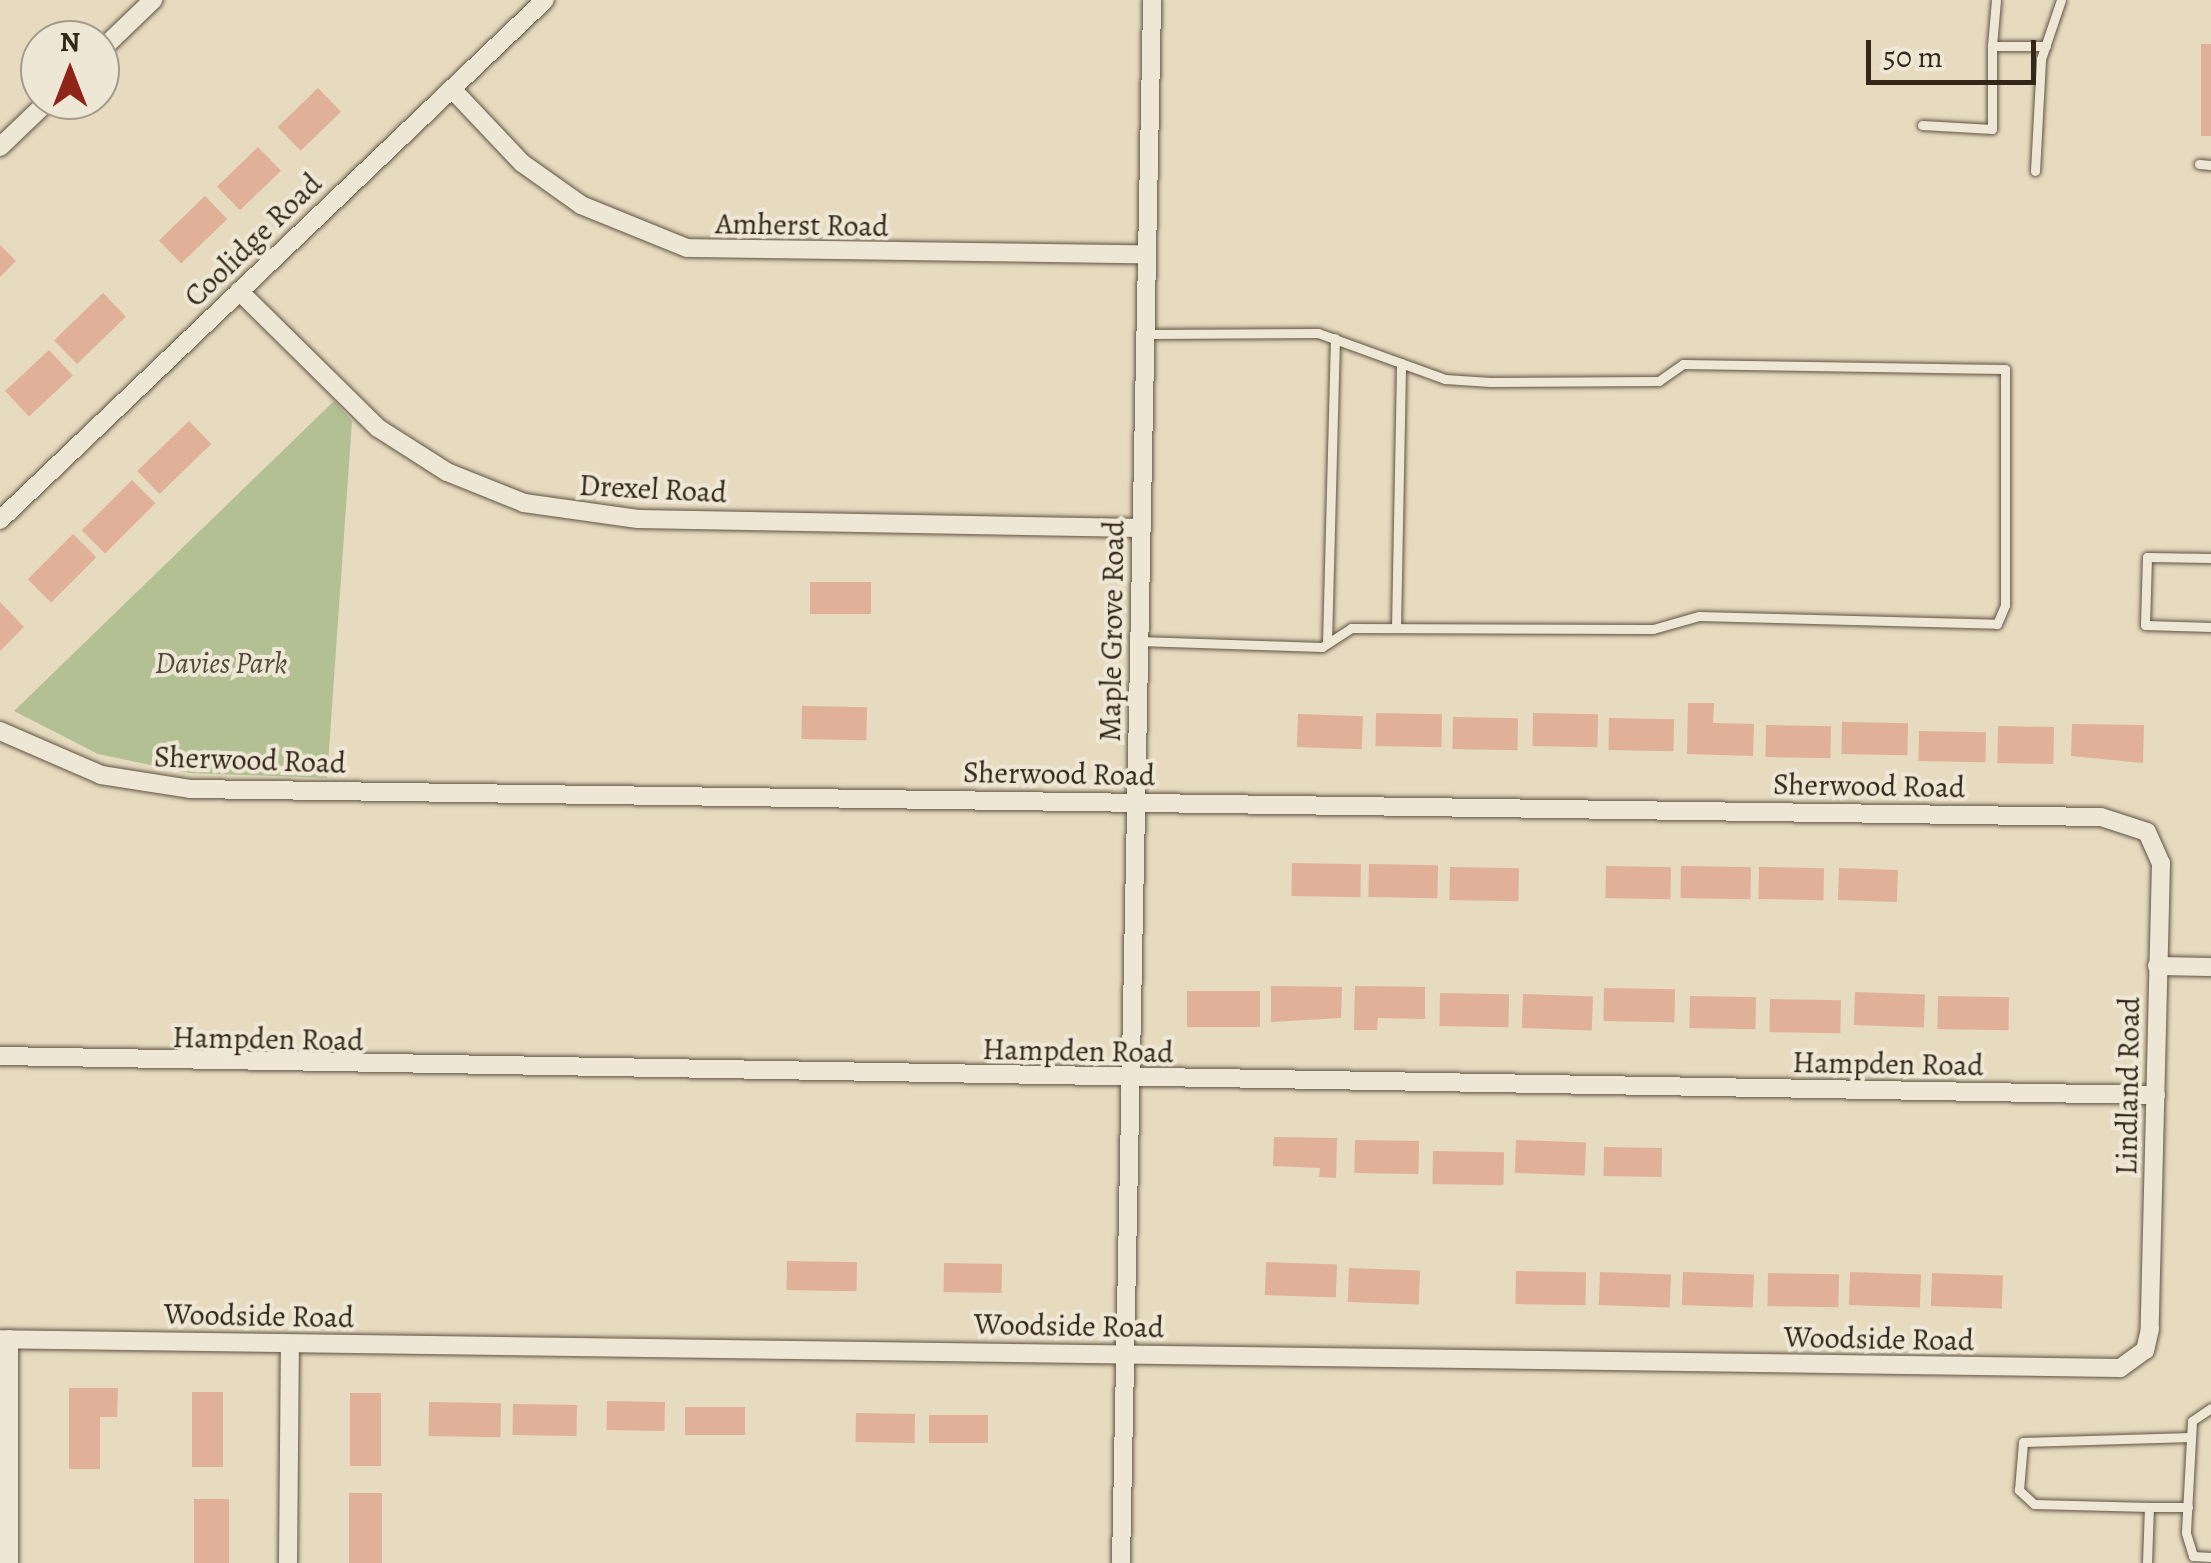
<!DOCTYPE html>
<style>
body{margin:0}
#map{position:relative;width:2211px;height:1563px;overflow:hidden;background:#e6dabf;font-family:Alegreya,serif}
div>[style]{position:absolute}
.green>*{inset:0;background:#b2c094}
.building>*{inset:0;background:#e1b099;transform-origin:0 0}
.roads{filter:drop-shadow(0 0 2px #5f5442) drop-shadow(0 0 2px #5f5442)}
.service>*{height:9px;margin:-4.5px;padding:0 4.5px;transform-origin:4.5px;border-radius:4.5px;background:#efe7d5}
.minor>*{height:18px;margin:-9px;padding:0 9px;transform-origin:9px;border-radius:9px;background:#efe7d5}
span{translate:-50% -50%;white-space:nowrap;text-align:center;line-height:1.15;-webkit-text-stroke:8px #efe7d5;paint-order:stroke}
.street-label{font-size:30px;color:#322718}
.park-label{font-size:30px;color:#524d37;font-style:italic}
.north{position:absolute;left:20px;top:20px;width:100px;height:100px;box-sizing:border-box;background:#efe7d5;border:2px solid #a39a89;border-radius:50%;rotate:0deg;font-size:28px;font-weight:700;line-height:40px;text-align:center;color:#322718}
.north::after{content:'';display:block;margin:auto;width:35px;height:45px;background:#8f2418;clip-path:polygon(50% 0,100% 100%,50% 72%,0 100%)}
.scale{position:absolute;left:1866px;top:40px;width:170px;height:45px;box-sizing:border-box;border:5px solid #322718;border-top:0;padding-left:12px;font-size:30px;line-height:35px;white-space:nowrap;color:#322718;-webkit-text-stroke:8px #efe7d5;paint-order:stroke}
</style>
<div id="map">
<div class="green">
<i style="clip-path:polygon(334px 401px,352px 421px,327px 778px,189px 773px,98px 754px,14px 711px)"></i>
</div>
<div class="building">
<i style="left:2201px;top:44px;width:10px;height:92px"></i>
<i style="left:318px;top:88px;width:33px;height:56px;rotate:46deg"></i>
<i style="left:258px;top:147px;width:33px;height:57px;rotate:46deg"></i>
<i style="left:205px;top:196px;width:32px;height:64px;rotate:46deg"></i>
<i style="clip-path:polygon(0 245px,16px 261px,0 277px)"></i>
<i style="left:103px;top:293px;width:33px;height:68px;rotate:46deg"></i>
<i style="left:49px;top:350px;width:35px;height:60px;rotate:47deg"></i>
<i style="left:189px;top:421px;width:32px;height:72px;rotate:46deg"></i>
<i style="left:132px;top:480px;width:33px;height:71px;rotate:45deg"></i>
<i style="left:73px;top:534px;width:33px;height:64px;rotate:45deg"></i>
<i style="left:810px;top:582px;width:61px;height:32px"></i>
<i style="clip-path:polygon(0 602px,24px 627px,0 651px)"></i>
<i style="clip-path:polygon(1688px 703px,1714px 703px,1713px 723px,1754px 724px,1753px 756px,1687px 754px)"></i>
<i style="left:802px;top:706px;width:65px;height:33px;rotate:1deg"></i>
<i style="left:1376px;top:713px;width:66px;height:33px;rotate:1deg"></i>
<i style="left:1533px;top:713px;width:65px;height:33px;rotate:1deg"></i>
<i style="left:1298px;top:714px;width:65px;height:33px;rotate:2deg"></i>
<i style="left:1453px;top:717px;width:65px;height:32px;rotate:1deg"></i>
<i style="left:1609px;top:718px;width:65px;height:32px;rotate:1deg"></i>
<i style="left:1842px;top:722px;width:66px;height:32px;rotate:1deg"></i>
<i style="clip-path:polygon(2072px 724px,2144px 725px,2143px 763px,2071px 756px)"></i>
<i style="left:1766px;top:725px;width:65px;height:32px;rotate:1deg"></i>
<i style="left:1998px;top:726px;width:56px;height:37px;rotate:1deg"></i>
<i style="left:1919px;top:731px;width:67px;height:30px;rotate:1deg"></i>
<i style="left:1292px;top:863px;width:69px;height:33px;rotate:1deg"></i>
<i style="left:1369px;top:864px;width:69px;height:33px;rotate:1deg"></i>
<i style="left:1606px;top:866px;width:65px;height:32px;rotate:1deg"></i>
<i style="left:1681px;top:866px;width:70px;height:32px;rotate:1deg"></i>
<i style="left:1450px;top:867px;width:69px;height:33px;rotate:1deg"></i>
<i style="left:1759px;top:867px;width:65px;height:32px;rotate:1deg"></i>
<i style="left:1839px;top:868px;width:59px;height:32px;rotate:2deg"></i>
<i style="clip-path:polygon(1271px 986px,1342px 987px,1341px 1018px,1271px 1022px)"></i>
<i style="clip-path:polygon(1355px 986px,1425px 987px,1425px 1019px,1378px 1018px,1377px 1030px,1354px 1030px)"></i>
<i style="left:1604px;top:988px;width:71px;height:33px;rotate:1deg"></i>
<i style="left:1187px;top:991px;width:73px;height:36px"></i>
<i style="left:1855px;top:992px;width:70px;height:33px;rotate:2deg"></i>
<i style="left:1440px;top:993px;width:69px;height:33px;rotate:1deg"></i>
<i style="left:1523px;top:994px;width:70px;height:34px;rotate:2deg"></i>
<i style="left:1690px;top:996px;width:66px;height:32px;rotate:1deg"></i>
<i style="left:1938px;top:996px;width:71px;height:33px;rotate:1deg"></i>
<i style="left:1770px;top:999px;width:71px;height:33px;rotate:1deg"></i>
<i style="clip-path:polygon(1274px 1137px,1337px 1138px,1336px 1178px,1319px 1177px,1320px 1168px,1273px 1166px)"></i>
<i style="left:1355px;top:1140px;width:64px;height:33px;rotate:1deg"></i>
<i style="left:1516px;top:1140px;width:70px;height:33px;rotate:2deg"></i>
<i style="left:1604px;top:1147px;width:58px;height:29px;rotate:1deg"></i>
<i style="left:1433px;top:1151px;width:71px;height:33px;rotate:1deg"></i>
<i style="left:787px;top:1261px;width:70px;height:29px;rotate:1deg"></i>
<i style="left:1266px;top:1262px;width:71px;height:33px;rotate:2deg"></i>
<i style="left:944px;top:1263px;width:58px;height:29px;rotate:1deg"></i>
<i style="left:1349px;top:1268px;width:71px;height:34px;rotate:2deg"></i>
<i style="left:1516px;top:1271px;width:70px;height:33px;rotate:1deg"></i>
<i style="left:1600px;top:1272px;width:71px;height:33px;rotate:2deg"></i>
<i style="left:1683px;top:1272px;width:71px;height:33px;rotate:2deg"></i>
<i style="left:1850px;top:1272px;width:71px;height:33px;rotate:2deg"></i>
<i style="left:1768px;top:1273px;width:71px;height:33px;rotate:1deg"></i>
<i style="left:1932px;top:1273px;width:71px;height:33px;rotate:2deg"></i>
<i style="clip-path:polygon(69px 1388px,118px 1388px,117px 1417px,100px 1417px,100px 1469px,69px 1469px)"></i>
<i style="left:192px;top:1392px;width:31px;height:75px"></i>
<i style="left:350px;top:1393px;width:31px;height:73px"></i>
<i style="left:607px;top:1401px;width:58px;height:29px;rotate:1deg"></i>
<i style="left:429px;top:1402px;width:72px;height:34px;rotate:1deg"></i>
<i style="left:513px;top:1404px;width:64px;height:31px;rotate:1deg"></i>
<i style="left:685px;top:1407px;width:60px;height:28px"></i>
<i style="left:856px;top:1413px;width:59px;height:29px;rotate:1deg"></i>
<i style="left:929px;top:1415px;width:59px;height:28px"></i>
<i style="left:349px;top:1493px;width:33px;height:70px"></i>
<i style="left:194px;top:1499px;width:35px;height:64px"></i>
</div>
<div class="roads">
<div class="service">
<i style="left:1996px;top:0;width:46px;rotate:95deg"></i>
<i style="left:1992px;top:46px;width:54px"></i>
<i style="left:1922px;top:125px;width:70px;rotate:3.3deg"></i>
<i style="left:1992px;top:129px;width:83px;rotate:-90deg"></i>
<i style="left:2199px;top:164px;width:12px;rotate:5deg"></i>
<i style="left:2035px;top:171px;width:112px;rotate:-86.9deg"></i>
<i style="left:2041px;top:59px;width:62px;rotate:-71.3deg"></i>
<i style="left:2211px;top:558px;width:64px;rotate:-179.1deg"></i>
<i style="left:2147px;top:557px;width:68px;rotate:91.7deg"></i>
<i style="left:2145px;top:625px;width:66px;rotate:1.7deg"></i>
<i style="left:1396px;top:628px;width:265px;rotate:-88.9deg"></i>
<i style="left:1138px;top:641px;width:184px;rotate:1.9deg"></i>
<i style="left:1322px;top:647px;width:35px;rotate:-33deg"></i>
<i style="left:1351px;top:628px;width:302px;rotate:0.2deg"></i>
<i style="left:1653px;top:629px;width:48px;rotate:-15.8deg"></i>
<i style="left:1699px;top:616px;width:298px;rotate:1.5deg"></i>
<i style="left:1997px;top:624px;width:21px;rotate:-67deg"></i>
<i style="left:2005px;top:605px;width:236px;rotate:-90deg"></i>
<i style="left:2005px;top:369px;width:322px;rotate:-179.1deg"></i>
<i style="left:1683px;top:364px;width:29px;rotate:145deg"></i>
<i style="left:1659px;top:381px;width:169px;rotate:179.7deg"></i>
<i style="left:1490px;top:382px;width:45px;rotate:-176.2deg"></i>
<i style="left:1445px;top:379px;width:135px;rotate:-160.1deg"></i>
<i style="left:1318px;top:333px;width:171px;rotate:179.7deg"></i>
<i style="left:1327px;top:643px;width:305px;rotate:-88.5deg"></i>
<i style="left:2211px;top:1408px;width:23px;rotate:146deg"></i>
<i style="left:2192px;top:1421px;width:112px;rotate:93.1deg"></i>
<i style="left:2186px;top:1533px;width:24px;rotate:73deg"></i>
<i style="left:2193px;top:1556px;width:18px;rotate:3deg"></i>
<i style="left:2149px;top:1507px;width:39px"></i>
<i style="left:2147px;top:1563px;width:56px;rotate:-88deg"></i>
<i style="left:2149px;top:1507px;width:115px;rotate:-178.5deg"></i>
<i style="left:2034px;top:1504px;width:21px;rotate:-137deg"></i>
<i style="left:2019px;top:1490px;width:48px;rotate:-85.2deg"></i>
<i style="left:2023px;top:1442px;width:168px;rotate:-1.7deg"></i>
</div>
<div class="minor">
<i style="left:100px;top:51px;width:74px;rotate:-43.9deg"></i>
<i style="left:452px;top:89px;width:102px;rotate:46.6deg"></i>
<i style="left:522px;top:163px;width:72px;rotate:35.4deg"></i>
<i style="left:581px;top:205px;width:114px;rotate:22.1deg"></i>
<i style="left:687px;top:248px;width:458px;rotate:0.8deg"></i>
<i style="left:0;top:147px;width:68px;rotate:-43.8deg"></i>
<i style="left:239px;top:291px;width:195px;rotate:44.6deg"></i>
<i style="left:378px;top:428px;width:82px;rotate:32.5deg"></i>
<i style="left:447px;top:472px;width:83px;rotate:21.9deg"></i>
<i style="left:524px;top:503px;width:115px;rotate:8deg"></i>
<i style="left:638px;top:519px;width:503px;rotate:1.03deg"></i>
<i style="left:0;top:520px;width:753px;rotate:-43.66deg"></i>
<i style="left:0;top:731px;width:110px;rotate:23.5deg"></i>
<i style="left:101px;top:775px;width:90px;rotate:8.9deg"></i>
<i style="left:190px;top:789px;width:1911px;rotate:0.84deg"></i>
<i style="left:2101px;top:817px;width:48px;rotate:18.1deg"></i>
<i style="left:2147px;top:832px;width:34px;rotate:66deg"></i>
<i style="left:2161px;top:863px;width:466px;rotate:91.4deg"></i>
<i style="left:2150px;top:1329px;width:22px;rotate:103deg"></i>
<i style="left:2145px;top:1350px;width:31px;rotate:144deg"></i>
<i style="left:2120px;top:1368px;width:2120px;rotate:-179.22deg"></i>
<i style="left:2157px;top:966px;width:54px;rotate:1.1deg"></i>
<i style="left:0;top:1056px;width:2156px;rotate:1.04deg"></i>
<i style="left:9px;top:1339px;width:224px;rotate:90deg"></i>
<i style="left:288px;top:1563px;width:219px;rotate:-89.5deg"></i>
<i style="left:1121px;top:1563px;width:1563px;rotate:-88.86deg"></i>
</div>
</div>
<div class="street-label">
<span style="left:802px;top:225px;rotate:1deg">Amherst Road</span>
<span style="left:253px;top:240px;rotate:-44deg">Coolidge Road</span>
<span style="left:653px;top:489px;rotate:3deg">Drexel Road</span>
<span style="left:1112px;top:631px;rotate:-89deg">Maple Grove Road</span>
<span style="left:250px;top:760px;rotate:2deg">Sherwood Road</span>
<span style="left:1059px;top:774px;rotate:1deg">Sherwood Road</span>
<span style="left:1869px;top:786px;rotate:1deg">Sherwood Road</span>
<span style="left:268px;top:1039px;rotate:1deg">Hampden Road</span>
<span style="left:1078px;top:1051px;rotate:1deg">Hampden Road</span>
<span style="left:1888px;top:1064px;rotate:1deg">Hampden Road</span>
<span style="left:2128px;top:1086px;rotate:-89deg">Lindland Road</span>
<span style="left:259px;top:1316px;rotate:1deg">Woodside Road</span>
<span style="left:1069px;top:1326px;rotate:1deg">Woodside Road</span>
<span style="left:1879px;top:1339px;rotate:1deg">Woodside Road</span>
</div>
<div class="park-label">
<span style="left:221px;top:663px">Davies Park</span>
</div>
<div class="north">N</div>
<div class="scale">50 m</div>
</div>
